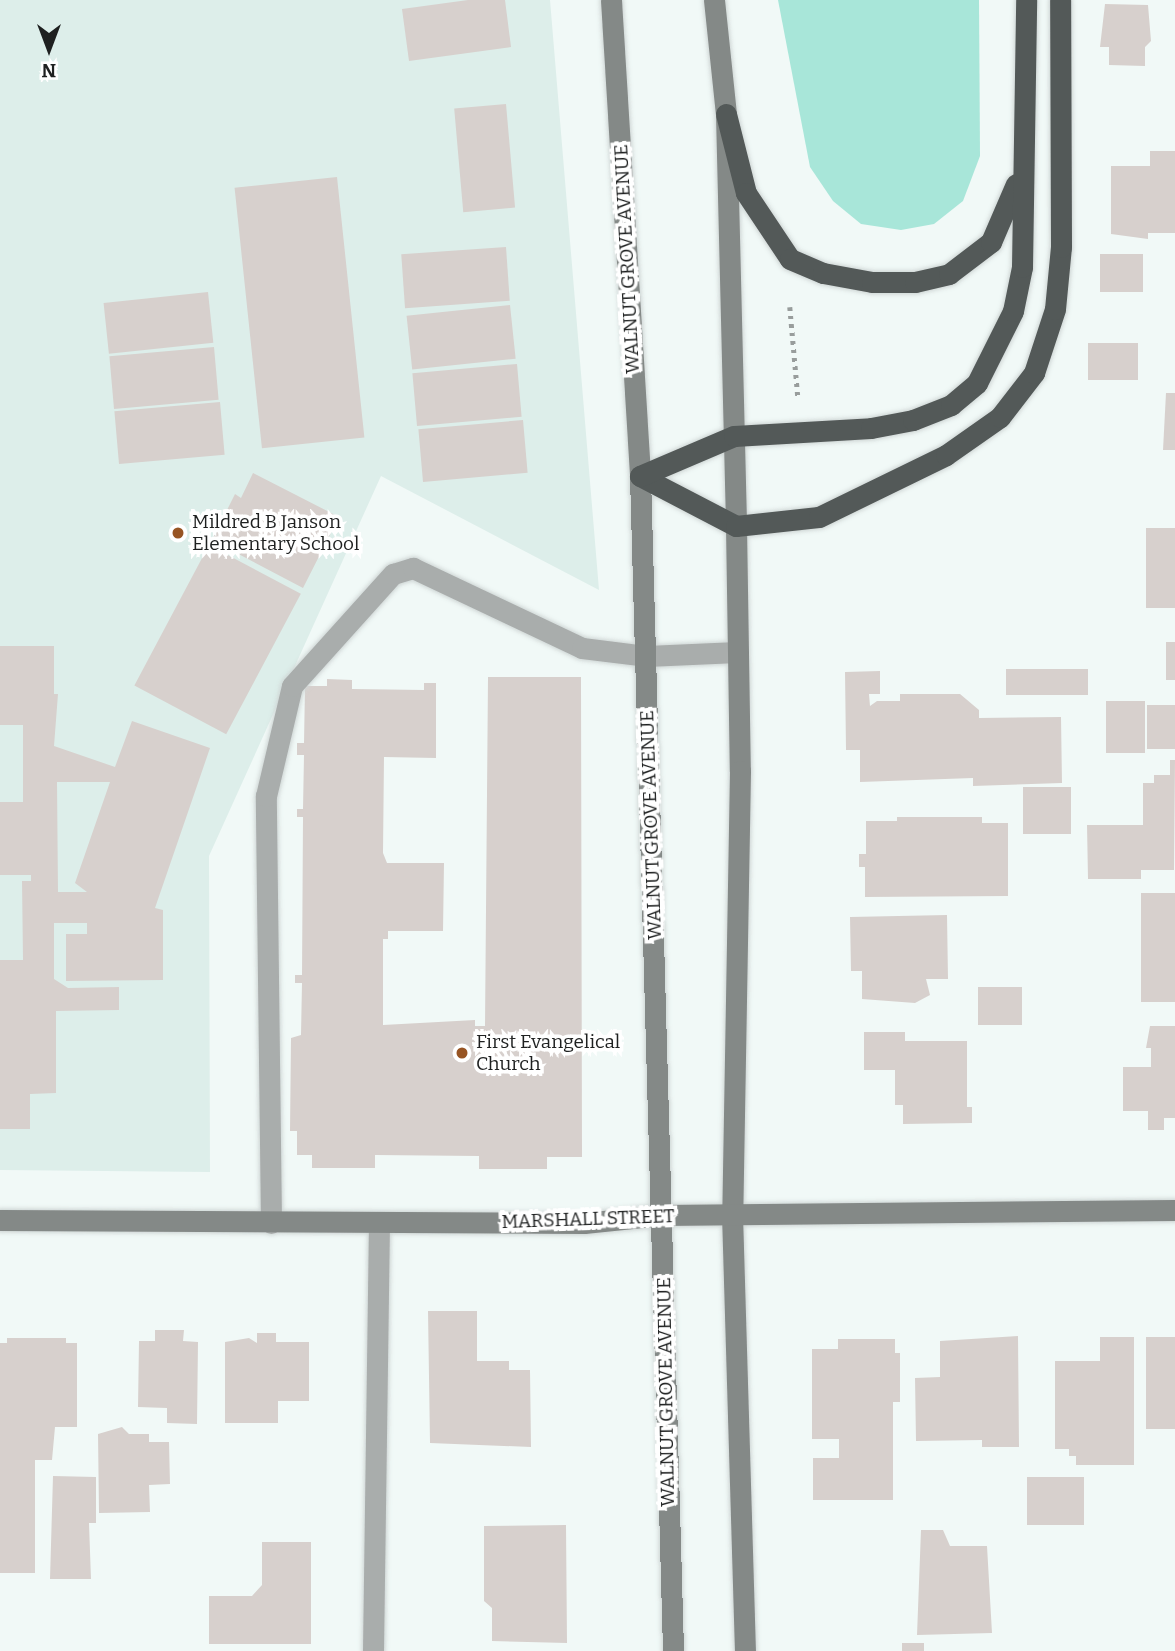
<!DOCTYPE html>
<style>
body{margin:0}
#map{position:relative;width:1175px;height:1651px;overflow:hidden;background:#f1f9f7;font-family:Bitter,serif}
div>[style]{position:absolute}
.built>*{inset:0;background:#ddeeea}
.green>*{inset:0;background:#a8e6d9}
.building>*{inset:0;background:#d7d0cd;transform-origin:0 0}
.path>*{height:4.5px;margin-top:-2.25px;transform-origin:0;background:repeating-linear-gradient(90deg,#989d9c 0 3.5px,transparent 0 8.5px)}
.roads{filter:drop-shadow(0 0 2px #cfd6d5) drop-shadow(0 0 2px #cfd6d5)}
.lane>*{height:21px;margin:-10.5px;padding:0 10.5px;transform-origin:10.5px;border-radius:10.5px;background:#a9adac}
.secondary>*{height:21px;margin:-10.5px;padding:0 10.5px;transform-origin:10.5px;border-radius:10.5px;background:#848987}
.highway>*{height:21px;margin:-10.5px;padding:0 10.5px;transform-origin:10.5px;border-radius:10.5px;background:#535958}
.dots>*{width:19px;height:19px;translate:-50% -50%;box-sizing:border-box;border:4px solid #fff;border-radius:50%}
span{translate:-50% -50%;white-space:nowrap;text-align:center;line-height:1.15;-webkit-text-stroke:7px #fff;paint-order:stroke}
.street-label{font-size:19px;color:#1e2020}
.poi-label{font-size:19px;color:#1e2020}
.left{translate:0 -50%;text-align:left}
.north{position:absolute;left:14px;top:14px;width:70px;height:70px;-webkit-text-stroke:5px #fff;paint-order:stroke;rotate:180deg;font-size:19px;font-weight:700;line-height:28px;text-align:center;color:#1e2020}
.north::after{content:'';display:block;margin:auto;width:24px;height:32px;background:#1e2020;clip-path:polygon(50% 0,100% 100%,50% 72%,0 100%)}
</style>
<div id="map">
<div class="built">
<i style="clip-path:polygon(0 0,550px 0,599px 590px,381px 476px,209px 856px,210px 1172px,0 1170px)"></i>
</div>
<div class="green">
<i style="clip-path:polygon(778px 0,979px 0,980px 156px,963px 201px,934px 224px,901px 230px,861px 224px,833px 201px,810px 167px)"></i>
</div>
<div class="building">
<i style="clip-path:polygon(468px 0,505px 0,511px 47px,409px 61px,402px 9px)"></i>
<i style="clip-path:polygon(1105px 4px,1148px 5px,1151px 41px,1145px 47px,1145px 66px,1109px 65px,1109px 47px,1100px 47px)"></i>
<i style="left:506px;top:104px;width:104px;height:52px;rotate:85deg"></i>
<i style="clip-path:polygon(1150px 151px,1175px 151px,1175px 233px,1148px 233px,1148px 239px,1111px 234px,1111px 166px,1150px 166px)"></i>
<i style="left:337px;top:177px;width:262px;height:103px;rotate:84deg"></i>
<i style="left:506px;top:247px;width:54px;height:105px;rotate:86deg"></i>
<i style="left:1143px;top:254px;width:38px;height:43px;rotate:90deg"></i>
<i style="left:208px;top:292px;width:51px;height:105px;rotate:84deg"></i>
<i style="left:510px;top:305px;width:54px;height:104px;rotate:84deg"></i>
<i style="left:1088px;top:343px;width:50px;height:37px"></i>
<i style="left:214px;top:347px;width:53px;height:105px;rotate:85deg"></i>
<i style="left:517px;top:364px;width:53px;height:105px;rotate:85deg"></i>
<i style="clip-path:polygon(1166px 393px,1175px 393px,1175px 450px,1163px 450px)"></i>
<i style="left:220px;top:402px;width:53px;height:106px;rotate:85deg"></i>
<i style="left:523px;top:420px;width:53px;height:105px;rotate:85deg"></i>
<i style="clip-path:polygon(253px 473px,339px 517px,303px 588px,212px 540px,235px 494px,241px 498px)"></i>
<i style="left:1146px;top:528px;width:29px;height:80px"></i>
<i style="left:209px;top:545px;width:104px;height:159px;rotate:28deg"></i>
<i style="left:1166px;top:642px;width:9px;height:38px"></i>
<i style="clip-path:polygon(evenodd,0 646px,54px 646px,54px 694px,58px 694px,54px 746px,115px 767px,132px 721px,210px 748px,155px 908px,163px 910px,163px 980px,66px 981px,66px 934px,87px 934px,87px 923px,54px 923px,54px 979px,68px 988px,119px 987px,119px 1010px,56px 1011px,56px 1093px,30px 1094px,30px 1129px,0 1129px,0 960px,23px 960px,22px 881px,31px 881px,31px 875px,0 875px,0 802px,23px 802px,23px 725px,0 725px,0 646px,57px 782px,110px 782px,75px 883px,87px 892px,58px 892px,57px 782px)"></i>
<i style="left:1088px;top:669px;width:26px;height:82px;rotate:90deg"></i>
<i style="clip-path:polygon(880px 671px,880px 694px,869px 694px,870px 706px,877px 701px,900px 701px,900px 694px,960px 694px,979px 710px,979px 718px,1061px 717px,1062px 783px,973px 786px,973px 778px,860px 782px,860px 750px,846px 750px,845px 672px)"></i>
<i style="clip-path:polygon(488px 677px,581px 677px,582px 1157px,547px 1157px,547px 1169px,479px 1169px,479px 1156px,375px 1155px,375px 1168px,312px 1168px,312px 1155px,297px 1155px,297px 1131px,290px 1131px,291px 1038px,301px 1035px,302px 983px,295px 983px,295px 975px,302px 975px,303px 817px,297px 817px,297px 809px,303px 809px,304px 755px,297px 755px,297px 743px,304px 743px,305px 686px,327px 686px,327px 679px,352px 680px,352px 689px,424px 690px,424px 683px,436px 683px,436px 758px,384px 757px,383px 853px,387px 863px,444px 863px,443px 931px,388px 931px,388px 939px,383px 939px,383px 1025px,475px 1020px,475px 1026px,485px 1026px)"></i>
<i style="left:1106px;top:701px;width:39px;height:52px"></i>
<i style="left:1147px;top:705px;width:28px;height:44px"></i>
<i style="clip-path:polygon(1170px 760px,1175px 760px,1174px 870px,1141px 870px,1141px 879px,1088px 879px,1087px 825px,1143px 825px,1143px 783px,1154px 783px,1154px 775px,1170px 775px)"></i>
<i style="left:1023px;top:787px;width:48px;height:47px"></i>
<i style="clip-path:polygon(897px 817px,982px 817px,982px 823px,1008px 823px,1008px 896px,865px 897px,865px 867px,859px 867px,859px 854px,866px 854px,866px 821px,897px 821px)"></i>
<i style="left:1141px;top:893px;width:34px;height:109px"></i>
<i style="clip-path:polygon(947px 915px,948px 979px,926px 979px,930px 995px,915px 1003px,862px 999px,862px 971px,851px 971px,850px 917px)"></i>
<i style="left:978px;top:987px;width:44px;height:38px"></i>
<i style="clip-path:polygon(1150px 1026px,1175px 1026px,1175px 1118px,1164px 1118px,1164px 1130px,1148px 1130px,1148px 1111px,1123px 1111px,1123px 1067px,1151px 1067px,1151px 1048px,1146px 1048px)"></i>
<i style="clip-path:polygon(864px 1032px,905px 1032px,905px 1041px,967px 1041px,967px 1107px,972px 1107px,972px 1123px,903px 1124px,903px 1105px,895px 1105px,895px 1070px,864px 1070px)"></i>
<i style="clip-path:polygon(428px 1311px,477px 1311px,477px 1361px,509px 1361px,509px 1370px,530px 1370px,531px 1447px,430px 1443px)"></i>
<i style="clip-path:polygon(155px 1330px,184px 1330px,183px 1341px,198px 1342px,197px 1424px,167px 1423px,167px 1408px,138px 1407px,139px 1341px,155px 1341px)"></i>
<i style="clip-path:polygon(257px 1333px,276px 1333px,276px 1342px,309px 1342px,309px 1401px,278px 1401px,278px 1423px,225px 1423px,225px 1342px,249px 1338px,257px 1343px)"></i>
<i style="clip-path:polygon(1018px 1336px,1019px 1447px,982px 1447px,982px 1440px,916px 1441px,915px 1378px,940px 1377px,940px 1341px)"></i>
<i style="clip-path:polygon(1100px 1337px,1134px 1337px,1134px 1465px,1076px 1465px,1076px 1456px,1069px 1456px,1069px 1449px,1055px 1449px,1055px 1361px,1100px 1361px)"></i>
<i style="left:1175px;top:1337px;width:92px;height:29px;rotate:90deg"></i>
<i style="clip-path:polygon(7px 1338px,66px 1338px,66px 1343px,77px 1343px,77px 1427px,55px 1427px,52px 1460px,35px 1460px,35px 1573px,0 1573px,0 1343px,7px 1343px)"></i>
<i style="clip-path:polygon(838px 1339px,895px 1339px,895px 1353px,900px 1353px,900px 1402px,893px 1402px,893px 1500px,813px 1500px,813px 1458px,839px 1458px,839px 1439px,812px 1439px,812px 1349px,838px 1349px)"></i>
<i style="clip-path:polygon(122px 1427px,129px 1434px,149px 1434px,149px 1442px,169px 1442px,170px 1484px,149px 1485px,150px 1512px,99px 1513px,98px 1434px)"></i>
<i style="clip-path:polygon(53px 1476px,96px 1477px,96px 1523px,89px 1523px,91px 1579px,50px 1579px)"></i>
<i style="left:1084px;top:1477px;width:48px;height:57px;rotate:90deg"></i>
<i style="clip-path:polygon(566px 1525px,567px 1643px,492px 1641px,492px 1608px,484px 1601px,484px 1526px)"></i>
<i style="clip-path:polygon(921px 1530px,943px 1530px,950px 1546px,987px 1546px,992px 1633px,917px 1635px)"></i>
<i style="clip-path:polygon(262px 1542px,311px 1542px,311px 1644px,209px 1644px,209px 1596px,252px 1596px,262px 1585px)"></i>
<i style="left:902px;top:1643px;width:22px;height:8px"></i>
</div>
<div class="path">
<i style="left:790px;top:307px;width:90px;rotate:84.9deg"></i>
</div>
<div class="roads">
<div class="lane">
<i style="left:271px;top:1223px;width:427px;rotate:-90.7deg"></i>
<i style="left:266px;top:796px;width:113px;rotate:-76.7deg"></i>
<i style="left:292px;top:686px;width:151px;rotate:-48deg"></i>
<i style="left:393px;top:574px;width:21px;rotate:-17deg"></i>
<i style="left:413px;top:568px;width:187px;rotate:25.3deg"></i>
<i style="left:582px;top:648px;width:64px;rotate:7.1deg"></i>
<i style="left:646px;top:656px;width:92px;rotate:-2.5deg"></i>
<i style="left:373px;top:1651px;width:428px;rotate:-89.2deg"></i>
</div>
<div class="secondary">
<i style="left:611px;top:0;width:477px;rotate:86.5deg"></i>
<i style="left:640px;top:476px;width:1175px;rotate:88.39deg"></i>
<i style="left:714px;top:0;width:115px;rotate:84deg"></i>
<i style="left:726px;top:114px;width:412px;rotate:88.6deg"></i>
<i style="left:736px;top:526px;width:245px;rotate:89.1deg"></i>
<i style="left:740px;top:771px;width:443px;rotate:91deg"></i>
<i style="left:732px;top:1214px;width:437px;rotate:88.3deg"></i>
<i style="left:0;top:1220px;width:584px;rotate:0.29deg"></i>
<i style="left:584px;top:1223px;width:78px;rotate:-5.9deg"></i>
<i style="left:662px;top:1215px;width:513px;rotate:-0.56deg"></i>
</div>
<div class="highway">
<i style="left:726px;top:114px;width:81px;rotate:75.8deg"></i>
<i style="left:746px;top:193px;width:79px;rotate:56.3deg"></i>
<i style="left:790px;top:259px;width:36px;rotate:23deg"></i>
<i style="left:823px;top:273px;width:50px;rotate:10.4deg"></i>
<i style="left:872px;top:282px;width:43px"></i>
<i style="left:915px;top:282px;width:35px;rotate:-13deg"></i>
<i style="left:949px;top:274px;width:53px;rotate:-37.3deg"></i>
<i style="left:991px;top:242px;width:63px;rotate:-66.7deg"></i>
<i style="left:640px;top:476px;width:108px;rotate:27.5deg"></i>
<i style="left:736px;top:526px;width:83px;rotate:-6.2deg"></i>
<i style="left:819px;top:517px;width:141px;rotate:-26deg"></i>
<i style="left:946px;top:455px;width:66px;rotate:-35.1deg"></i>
<i style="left:1000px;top:417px;width:56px;rotate:-52.3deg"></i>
<i style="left:1034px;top:373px;width:67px;rotate:-71.8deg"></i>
<i style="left:1055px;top:309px;width:62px;rotate:-84.5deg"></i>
<i style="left:1061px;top:247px;width:247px;rotate:-90.2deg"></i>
<i style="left:640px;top:476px;width:102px;rotate:-23.1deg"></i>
<i style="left:734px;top:436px;width:137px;rotate:-3.3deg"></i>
<i style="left:871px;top:428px;width:43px;rotate:-10.8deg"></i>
<i style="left:913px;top:420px;width:41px;rotate:-21.5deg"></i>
<i style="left:951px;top:405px;width:34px;rotate:-40deg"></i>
<i style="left:977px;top:383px;width:80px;rotate:-63.4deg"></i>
<i style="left:1013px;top:311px;width:45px;rotate:-78.4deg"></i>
<i style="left:1022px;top:267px;width:267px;rotate:-89.1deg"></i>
</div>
</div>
<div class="dots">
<i style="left:178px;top:533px;background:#975423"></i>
<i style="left:462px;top:1053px;background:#975423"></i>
</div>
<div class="street-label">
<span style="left:627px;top:259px;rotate:-93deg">WALNUT GROVE AVENUE</span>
<span style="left:651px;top:825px;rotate:-92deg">WALNUT GROVE AVENUE</span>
<span style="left:588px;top:1219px;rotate:-2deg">MARSHALL STREET</span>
<span style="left:666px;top:1392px;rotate:-91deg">WALNUT GROVE AVENUE</span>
</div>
<div class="poi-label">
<span class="left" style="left:192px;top:533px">Mildred B Janson<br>Elementary School</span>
<span class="left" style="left:476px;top:1053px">First Evangelical<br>Church</span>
</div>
<div class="north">N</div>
</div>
